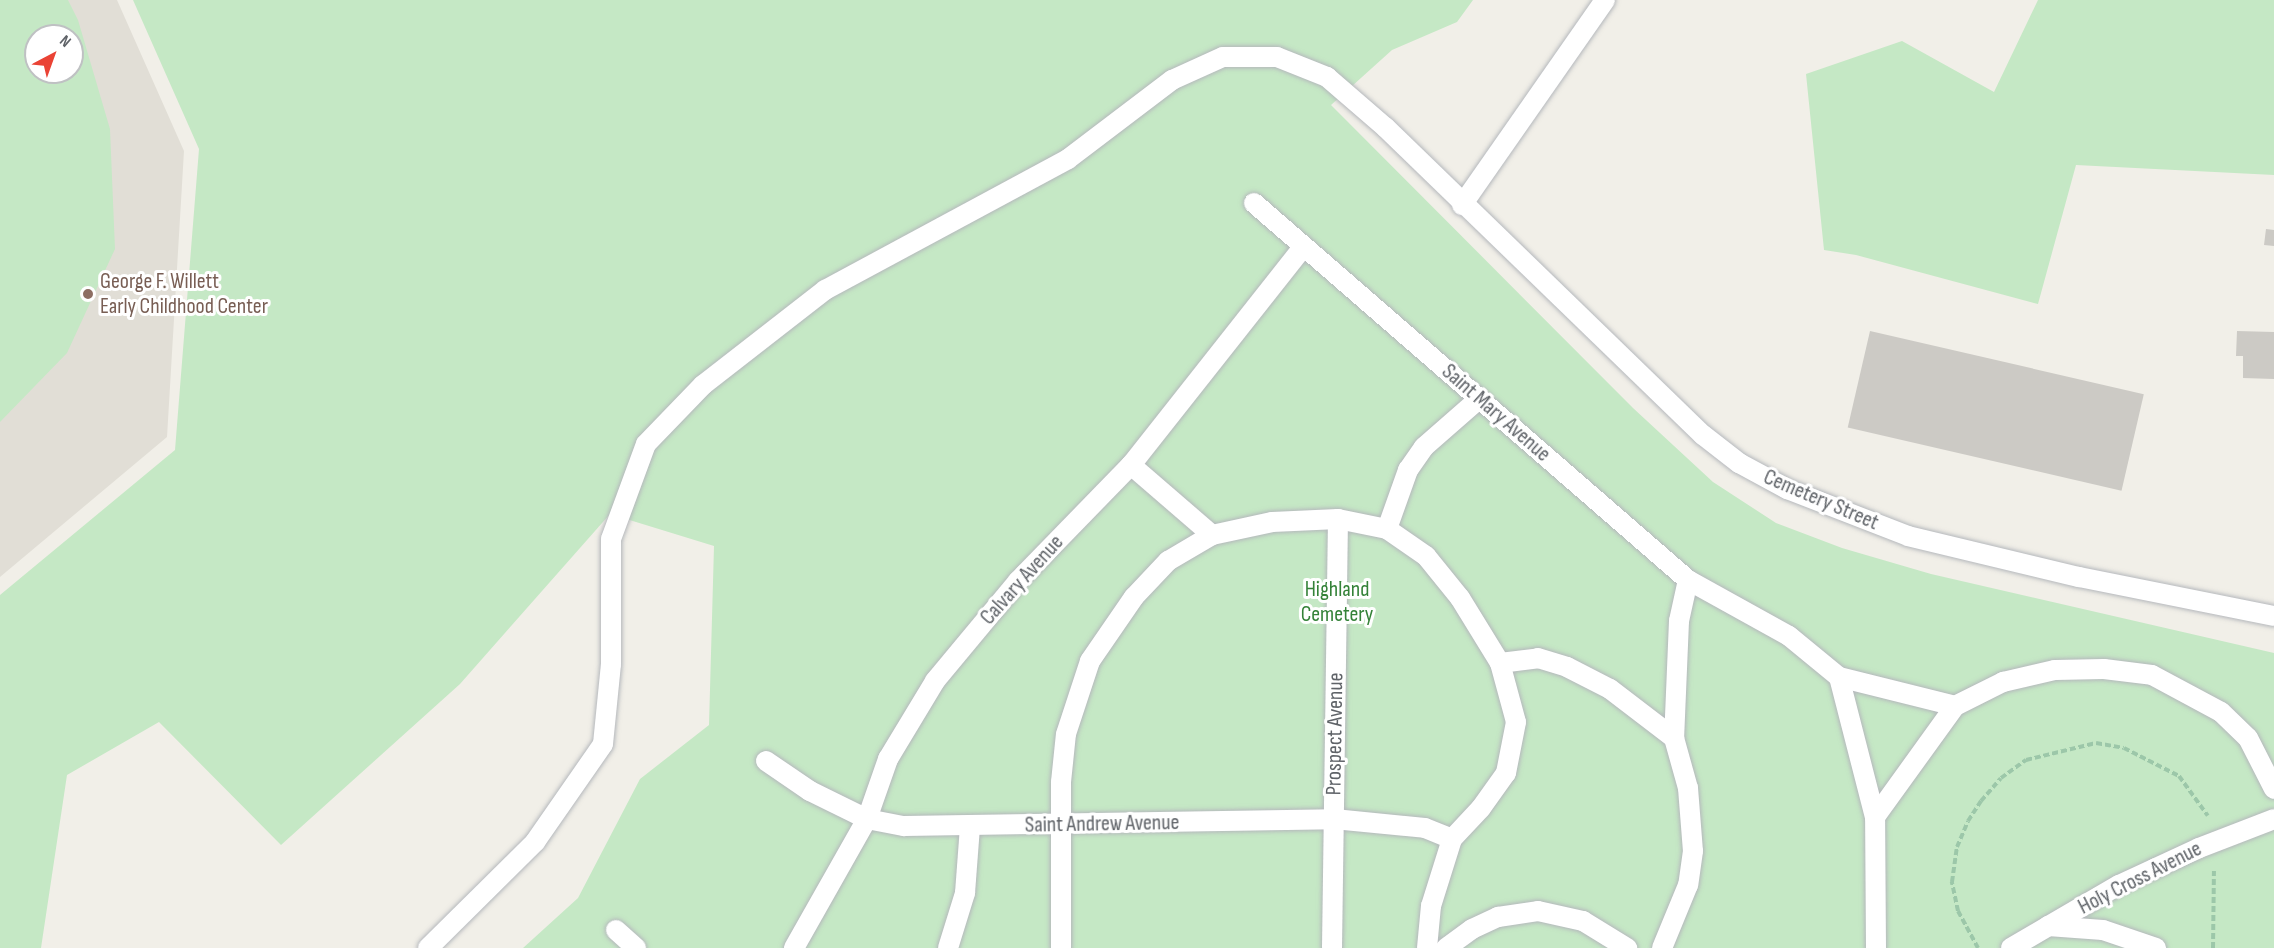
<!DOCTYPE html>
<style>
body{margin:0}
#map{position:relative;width:2274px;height:948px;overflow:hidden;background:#f1efe8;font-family:"Sofia Sans Condensed",sans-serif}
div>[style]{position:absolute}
.education>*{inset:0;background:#e1ded6}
.green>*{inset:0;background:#c5e8c5}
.building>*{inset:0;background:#cccac5;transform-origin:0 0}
.path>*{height:4px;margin-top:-2px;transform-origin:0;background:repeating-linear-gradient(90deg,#9cc7a9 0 6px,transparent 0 9px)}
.roads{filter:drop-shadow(0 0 2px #b5b8bc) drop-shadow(0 0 2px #b5b8bc)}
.service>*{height:20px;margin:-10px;padding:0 10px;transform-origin:10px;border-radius:10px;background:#fff}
.dots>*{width:16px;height:16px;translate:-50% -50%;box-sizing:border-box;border:3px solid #fff;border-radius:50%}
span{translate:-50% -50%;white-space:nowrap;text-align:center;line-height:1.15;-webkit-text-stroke:6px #fff;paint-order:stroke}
.education-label{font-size:22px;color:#785e54}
.left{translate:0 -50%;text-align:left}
.street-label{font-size:22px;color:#5f6368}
.park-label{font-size:22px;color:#348238}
.north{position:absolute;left:24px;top:24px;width:60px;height:60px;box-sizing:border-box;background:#fff;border:2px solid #bfc1c3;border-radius:50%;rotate:41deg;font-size:16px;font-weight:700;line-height:24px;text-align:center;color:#5f6368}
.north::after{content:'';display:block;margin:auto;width:21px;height:27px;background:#ea4335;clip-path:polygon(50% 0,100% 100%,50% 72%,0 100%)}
</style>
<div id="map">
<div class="education">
<i style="clip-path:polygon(evenodd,0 0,117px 0,184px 151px,167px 437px,0 577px,0 0,36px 36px,72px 36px,72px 72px,36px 72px,36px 36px)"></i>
</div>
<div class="green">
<i style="clip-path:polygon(evenodd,0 0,68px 0,78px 20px,110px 129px,115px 249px,67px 353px,0 422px,0 0,36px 36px,72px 36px,72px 72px,36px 72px,36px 36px)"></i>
<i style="clip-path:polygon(133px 0,1473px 0,1457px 22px,1392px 50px,1331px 105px,1633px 408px,1713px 482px,1776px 523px,1842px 548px,1931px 574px,2274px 653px,2274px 948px,523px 948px,578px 898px,640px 779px,709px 725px,714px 546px,610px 514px,460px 684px,281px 845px,159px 722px,67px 775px,41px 948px,0 948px,0 595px,175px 450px,199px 149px)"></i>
<i style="clip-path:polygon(2038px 0,2274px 0,2274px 175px,2076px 165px,2038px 304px,1856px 255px,1824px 250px,1806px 74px,1902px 41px,1994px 92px)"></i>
</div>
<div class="building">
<i style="clip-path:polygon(2266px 229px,2274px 230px,2274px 246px,2264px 245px)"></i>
<i style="left:1870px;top:331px;width:281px;height:99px;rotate:13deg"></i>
<i style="clip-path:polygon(2237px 331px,2274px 332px,2274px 379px,2243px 378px,2243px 356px,2236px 356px)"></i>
</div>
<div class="path">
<i style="left:1978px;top:948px;width:42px;rotate:-118.4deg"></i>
<i style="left:1958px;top:911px;width:30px;rotate:-102deg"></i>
<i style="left:1952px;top:882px;width:35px;rotate:-82deg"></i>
<i style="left:1957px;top:847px;width:28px;rotate:-67deg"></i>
<i style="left:1968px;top:821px;width:24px;rotate:-57deg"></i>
<i style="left:1981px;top:801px;width:30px;rotate:-49deg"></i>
<i style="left:2001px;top:778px;width:31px;rotate:-36deg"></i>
<i style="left:2026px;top:760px;width:72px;rotate:-13.7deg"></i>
<i style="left:2096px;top:743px;width:28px;rotate:10deg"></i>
<i style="left:2124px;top:748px;width:62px;rotate:27deg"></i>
<i style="left:2179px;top:776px;width:49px;rotate:54.1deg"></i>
<i style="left:2213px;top:948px;width:77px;rotate:-89.3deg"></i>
</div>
<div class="roads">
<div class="service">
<i style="left:1254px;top:203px;width:575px;rotate:40.98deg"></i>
<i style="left:1688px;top:580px;width:42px;rotate:102.4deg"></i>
<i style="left:1679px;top:621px;width:117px;rotate:92.4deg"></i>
<i style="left:1674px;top:738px;width:52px;rotate:74.4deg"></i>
<i style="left:1688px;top:788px;width:63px;rotate:85.5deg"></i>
<i style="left:1693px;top:851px;width:34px;rotate:98deg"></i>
<i style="left:1688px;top:885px;width:68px;rotate:112.4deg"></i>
<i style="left:1462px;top:205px;width:250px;rotate:-55.1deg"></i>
<i style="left:1131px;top:465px;width:107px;rotate:40.8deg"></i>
<i style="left:1688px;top:580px;width:115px;rotate:29deg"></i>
<i style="left:1789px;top:636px;width:65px;rotate:39.4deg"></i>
<i style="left:1839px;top:677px;width:120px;rotate:14deg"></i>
<i style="left:1955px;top:706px;width:54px;rotate:-26.6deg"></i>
<i style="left:2003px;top:682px;width:53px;rotate:-13deg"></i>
<i style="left:2055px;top:670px;width:49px;rotate:-1.2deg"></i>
<i style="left:2104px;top:669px;width:48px;rotate:7.1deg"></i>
<i style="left:2152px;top:675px;width:78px;rotate:28.2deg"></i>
<i style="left:2221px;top:712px;width:37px;rotate:44deg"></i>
<i style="left:2248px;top:738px;width:57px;rotate:63deg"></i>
<i style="left:1500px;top:663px;width:38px;rotate:-7deg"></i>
<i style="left:1538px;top:658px;width:30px;rotate:17deg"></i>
<i style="left:1567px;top:667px;width:48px;rotate:27.1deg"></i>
<i style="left:1610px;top:689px;width:81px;rotate:37.4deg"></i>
<i style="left:1839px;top:677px;width:145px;rotate:75.6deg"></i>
<i style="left:766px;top:761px;width:53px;rotate:34.3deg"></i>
<i style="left:810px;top:791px;width:64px;rotate:26.2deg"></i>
<i style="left:867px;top:819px;width:38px;rotate:11deg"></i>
<i style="left:904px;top:826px;width:430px;rotate:-0.9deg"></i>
<i style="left:1334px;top:819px;width:91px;rotate:5.6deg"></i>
<i style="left:1425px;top:828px;width:29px;rotate:22deg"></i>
<i style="left:2048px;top:926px;width:55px;rotate:4.2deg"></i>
<i style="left:2103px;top:930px;width:56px;rotate:18.8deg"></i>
<i style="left:616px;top:930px;width:27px;rotate:42deg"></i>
<i style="left:428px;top:948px;width:151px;rotate:-44.7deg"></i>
<i style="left:535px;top:842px;width:119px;rotate:-55.2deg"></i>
<i style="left:603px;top:744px;width:80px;rotate:-84.3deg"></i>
<i style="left:611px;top:664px;width:125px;rotate:-90deg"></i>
<i style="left:611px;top:539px;width:101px;rotate:-69.8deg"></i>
<i style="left:646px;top:444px;width:82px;rotate:-46deg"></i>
<i style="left:703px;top:385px;width:155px;rotate:-37.9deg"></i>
<i style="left:825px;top:290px;width:276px;rotate:-28.3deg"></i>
<i style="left:1068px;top:159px;width:131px;rotate:-37.2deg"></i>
<i style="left:1172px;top:80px;width:56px;rotate:-24.3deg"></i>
<i style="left:1223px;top:57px;width:54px"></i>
<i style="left:1277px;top:57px;width:54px;rotate:21.8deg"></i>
<i style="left:1327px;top:77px;width:78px;rotate:40.8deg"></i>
<i style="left:1386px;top:128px;width:441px;rotate:44.1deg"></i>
<i style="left:1703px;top:435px;width:46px;rotate:37.9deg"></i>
<i style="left:1739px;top:463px;width:55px;rotate:28.4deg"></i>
<i style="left:1787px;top:489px;width:130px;rotate:21.2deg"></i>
<i style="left:1908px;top:536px;width:176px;rotate:13.5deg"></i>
<i style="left:2079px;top:577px;width:199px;rotate:11.3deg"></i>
<i style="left:794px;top:948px;width:148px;rotate:-60.5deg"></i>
<i style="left:867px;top:819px;width:64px;rotate:-70.7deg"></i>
<i style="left:888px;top:759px;width:91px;rotate:-58.9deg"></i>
<i style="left:935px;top:681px;width:130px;rotate:-50.3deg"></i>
<i style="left:1018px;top:581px;width:162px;rotate:-45.8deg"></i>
<i style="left:1131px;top:465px;width:278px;rotate:-51.7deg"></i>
<i style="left:948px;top:948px;width:58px;rotate:-72.8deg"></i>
<i style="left:965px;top:893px;width:66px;rotate:-85.7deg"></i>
<i style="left:1061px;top:948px;width:166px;rotate:-90deg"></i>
<i style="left:1061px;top:782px;width:48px;rotate:-84.1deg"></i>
<i style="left:1066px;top:734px;width:77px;rotate:-71.8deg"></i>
<i style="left:1090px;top:661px;width:78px;rotate:-55.5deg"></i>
<i style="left:1134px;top:597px;width:50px;rotate:-46.6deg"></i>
<i style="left:1168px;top:561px;width:51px;rotate:-30.6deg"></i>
<i style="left:1212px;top:535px;width:61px;rotate:-12.2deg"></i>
<i style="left:1272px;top:522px;width:66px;rotate:-2.6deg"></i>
<i style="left:1338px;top:519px;width:50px;rotate:11.5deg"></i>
<i style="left:1332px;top:948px;width:429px;rotate:-89.2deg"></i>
<i style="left:1427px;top:948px;width:42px;rotate:-84.6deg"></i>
<i style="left:1431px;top:906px;width:70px;rotate:-72.6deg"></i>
<i style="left:1452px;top:839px;width:42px;rotate:-46.9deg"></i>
<i style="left:1481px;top:808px;width:43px;rotate:-54.5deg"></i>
<i style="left:1506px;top:773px;width:52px;rotate:-78.9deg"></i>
<i style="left:1516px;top:722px;width:61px;rotate:-105.2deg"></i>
<i style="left:1500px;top:663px;width:76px;rotate:-121.6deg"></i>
<i style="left:1460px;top:598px;width:54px;rotate:-129deg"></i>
<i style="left:1426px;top:556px;width:47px;rotate:-145.3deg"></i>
<i style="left:1387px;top:529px;width:63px;rotate:-70.4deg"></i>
<i style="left:1408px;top:470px;width:28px;rotate:-55deg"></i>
<i style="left:1424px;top:447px;width:74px;rotate:-41.2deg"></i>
<i style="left:1446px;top:948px;width:32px;rotate:-36deg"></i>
<i style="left:1472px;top:929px;width:29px;rotate:-25deg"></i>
<i style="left:1498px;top:917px;width:40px;rotate:-8.5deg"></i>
<i style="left:1538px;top:911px;width:46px;rotate:12.5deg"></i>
<i style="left:1583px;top:921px;width:52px;rotate:31.5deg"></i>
<i style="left:1876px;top:948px;width:131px;rotate:-90.4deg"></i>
<i style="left:1875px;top:817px;width:137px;rotate:-54.2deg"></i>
<i style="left:2011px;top:948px;width:125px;rotate:-30.3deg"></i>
<i style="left:2119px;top:885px;width:88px;rotate:-24.8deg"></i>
<i style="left:2199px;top:848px;width:80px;rotate:-21.1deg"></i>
</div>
</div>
<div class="dots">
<i style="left:88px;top:294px;background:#8d6e63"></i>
</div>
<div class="education-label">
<span class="left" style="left:100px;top:294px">George F. Willett<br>Early Childhood Center</span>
</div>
<div class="street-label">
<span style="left:1496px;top:413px;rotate:41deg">Saint Mary Avenue</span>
<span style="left:1821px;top:500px;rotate:23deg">Cemetery Street</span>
<span style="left:1022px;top:580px;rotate:-48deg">Calvary Avenue</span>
<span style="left:1335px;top:734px;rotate:-89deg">Prospect Avenue</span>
<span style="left:1102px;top:824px;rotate:-1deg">Saint Andrew Avenue</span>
<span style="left:2140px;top:878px;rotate:-27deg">Holy Cross Avenue</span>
</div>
<div class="park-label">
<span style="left:1337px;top:602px">Highland<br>Cemetery</span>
</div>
<div class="north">N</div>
</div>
